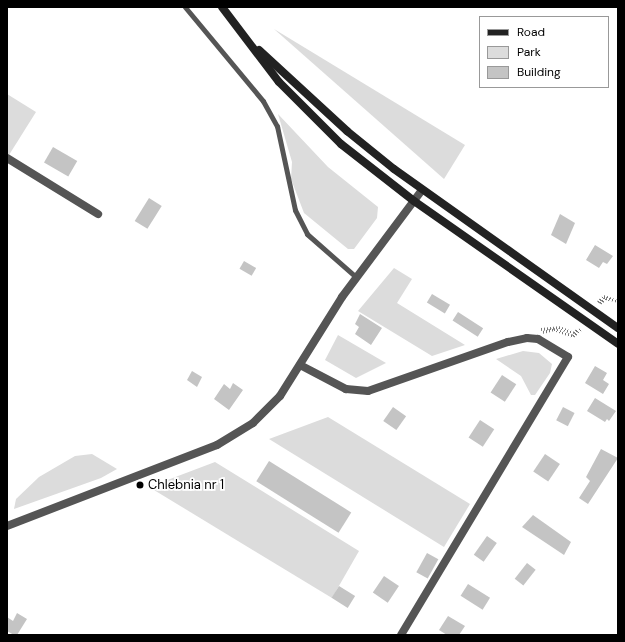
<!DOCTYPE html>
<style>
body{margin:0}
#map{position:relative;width:625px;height:642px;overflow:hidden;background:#fff;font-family:"DM Sans",sans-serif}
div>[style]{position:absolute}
.green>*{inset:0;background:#dcdcdc}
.building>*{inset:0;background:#c4c4c4;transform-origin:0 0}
.path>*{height:2.5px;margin-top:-1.25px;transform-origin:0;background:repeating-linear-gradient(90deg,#777 0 1px,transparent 0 3px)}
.service>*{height:5px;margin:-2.5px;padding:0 2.5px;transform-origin:2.5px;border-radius:2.5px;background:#555}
.minor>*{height:8px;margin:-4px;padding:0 4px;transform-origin:4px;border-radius:4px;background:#555}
.tertiary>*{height:8px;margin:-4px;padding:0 4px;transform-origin:4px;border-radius:4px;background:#555}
.secondary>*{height:8px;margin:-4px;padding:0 4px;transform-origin:4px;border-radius:4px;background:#222}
.dots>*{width:11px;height:11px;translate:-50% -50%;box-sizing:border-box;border:2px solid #fff;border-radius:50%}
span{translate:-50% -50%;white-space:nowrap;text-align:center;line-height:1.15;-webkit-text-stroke:3.5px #fff;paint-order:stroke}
.poi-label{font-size:13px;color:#000}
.left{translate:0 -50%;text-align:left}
.frame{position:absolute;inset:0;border:8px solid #000;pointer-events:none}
.legend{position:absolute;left:479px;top:16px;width:130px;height:72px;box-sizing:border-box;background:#fff;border:1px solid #999;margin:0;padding:5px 7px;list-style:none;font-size:12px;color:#000}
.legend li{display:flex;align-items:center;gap:8px;height:20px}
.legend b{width:20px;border:1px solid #999}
</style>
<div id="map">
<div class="green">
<i style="clip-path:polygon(274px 29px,465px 145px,444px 179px)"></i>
<i style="clip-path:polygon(7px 94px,36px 112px,9px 155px,7px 154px)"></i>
<i style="clip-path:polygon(278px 114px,328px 167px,378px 207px,377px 218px,354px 249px,348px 249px,304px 213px,291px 179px,292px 162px)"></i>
<i style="clip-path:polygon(394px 268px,412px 279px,397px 303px,465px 345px,432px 356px,358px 311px)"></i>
<i style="clip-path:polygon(338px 335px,386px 363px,356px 378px,325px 360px)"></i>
<i style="clip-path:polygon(523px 351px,539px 353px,552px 364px,550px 373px,535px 395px,531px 395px,521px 376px,496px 359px)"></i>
<i style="clip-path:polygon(328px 417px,470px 504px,444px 547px,269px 439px)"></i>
<i style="clip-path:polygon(92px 454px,117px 469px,101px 478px,14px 509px,16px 499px,39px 477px,75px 456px)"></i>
<i style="clip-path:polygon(215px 462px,359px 551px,332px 598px,149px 487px)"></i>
</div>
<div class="building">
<i style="left:53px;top:147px;width:28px;height:18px;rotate:30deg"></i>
<i style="left:149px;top:198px;width:15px;height:27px;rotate:32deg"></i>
<i style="clip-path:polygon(560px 214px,575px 223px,566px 244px,551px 235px)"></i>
<i style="clip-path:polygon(595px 245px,613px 256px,607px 264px,603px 262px,599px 268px,586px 260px)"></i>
<i style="left:244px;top:261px;width:14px;height:9px;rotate:30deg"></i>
<i style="left:432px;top:294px;width:21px;height:10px;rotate:31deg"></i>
<i style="left:458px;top:312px;width:30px;height:10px;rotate:33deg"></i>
<i style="clip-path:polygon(360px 314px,382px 328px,371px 345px,355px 334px,359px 327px,355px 324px)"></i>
<i style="clip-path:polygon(595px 366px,607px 373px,603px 380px,609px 384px,603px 394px,585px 383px)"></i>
<i style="clip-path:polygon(192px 371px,202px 377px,197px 387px,187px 380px)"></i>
<i style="left:502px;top:375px;width:17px;height:21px;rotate:33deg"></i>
<i style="clip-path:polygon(233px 383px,243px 390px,229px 410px,214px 399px,224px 384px,230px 389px)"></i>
<i style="clip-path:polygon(595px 398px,616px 411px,609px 421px,607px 419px,605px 422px,587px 411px)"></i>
<i style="left:393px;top:407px;width:16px;height:17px;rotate:35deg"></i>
<i style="left:563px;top:407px;width:13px;height:15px;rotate:27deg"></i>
<i style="left:480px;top:420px;width:17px;height:21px;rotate:33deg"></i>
<i style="clip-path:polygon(601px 449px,618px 458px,588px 504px,579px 498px,590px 481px,586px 477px)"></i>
<i style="left:545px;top:454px;width:18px;height:21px;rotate:34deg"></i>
<i style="left:269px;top:461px;width:97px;height:24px;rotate:32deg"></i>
<i style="clip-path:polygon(533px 515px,571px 542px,564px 555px,522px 527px)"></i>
<i style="left:487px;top:536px;width:12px;height:23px;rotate:35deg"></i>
<i style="left:427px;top:553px;width:13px;height:22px;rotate:29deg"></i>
<i style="left:527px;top:563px;width:11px;height:20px;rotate:38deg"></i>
<i style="left:384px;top:576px;width:18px;height:20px;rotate:34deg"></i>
<i style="left:468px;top:584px;width:26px;height:14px;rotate:32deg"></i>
<i style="left:339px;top:586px;width:19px;height:14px;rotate:32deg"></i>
<i style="clip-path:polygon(17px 613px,27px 619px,17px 635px,14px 635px,7px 631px,7px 617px,13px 621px)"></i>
<i style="clip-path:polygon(448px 616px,465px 626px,459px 635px,447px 635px,439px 630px)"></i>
</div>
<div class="path">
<i style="left:598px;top:302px;width:8px;rotate:-45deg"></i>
<i style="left:604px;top:296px;width:15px;rotate:20deg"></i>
<i style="left:600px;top:303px;width:8px;rotate:-40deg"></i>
<i style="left:606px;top:298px;width:6px;rotate:18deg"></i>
<i style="left:541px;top:329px;width:18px;rotate:-6deg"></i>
<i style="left:559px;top:327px;width:16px;rotate:22deg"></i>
<i style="left:574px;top:333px;width:6px;rotate:-45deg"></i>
<i style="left:543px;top:332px;width:11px;rotate:-15deg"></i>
<i style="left:554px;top:329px;width:20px;rotate:20deg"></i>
<i style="left:573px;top:336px;width:11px;rotate:-41deg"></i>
</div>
<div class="service">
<i style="left:185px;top:7px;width:122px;rotate:50.3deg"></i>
<i style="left:263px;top:101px;width:29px;rotate:61deg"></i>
<i style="left:277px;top:126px;width:86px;rotate:77.9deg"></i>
<i style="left:295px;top:210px;width:27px;rotate:63deg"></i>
<i style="left:307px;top:234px;width:65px;rotate:41.3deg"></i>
</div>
<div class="minor">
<i style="left:7px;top:158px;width:107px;rotate:31.6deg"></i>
<i style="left:300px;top:365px;width:52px;rotate:27.6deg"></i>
<i style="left:346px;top:389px;width:22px;rotate:5deg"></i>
<i style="left:368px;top:391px;width:148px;rotate:-19.3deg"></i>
<i style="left:508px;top:342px;width:19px;rotate:-12deg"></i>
<i style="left:527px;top:338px;width:11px;rotate:5deg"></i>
<i style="left:538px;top:339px;width:35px;rotate:31deg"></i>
<i style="left:568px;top:357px;width:324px;rotate:121deg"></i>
</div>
<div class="tertiary">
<i style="left:7px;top:526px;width:225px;rotate:-21.1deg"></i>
<i style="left:217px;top:445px;width:42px;rotate:-31.4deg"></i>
<i style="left:253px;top:423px;width:38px;rotate:-45deg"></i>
<i style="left:280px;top:396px;width:117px;rotate:-57.9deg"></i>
<i style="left:342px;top:297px;width:134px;rotate:-53.2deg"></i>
</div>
<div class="secondary">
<i style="left:222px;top:7px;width:94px;rotate:52.8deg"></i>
<i style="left:279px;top:82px;width:88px;rotate:45deg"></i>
<i style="left:341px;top:144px;width:93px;rotate:38deg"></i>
<i style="left:414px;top:201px;width:249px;rotate:35deg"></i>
<i style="left:259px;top:50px;width:120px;rotate:42.6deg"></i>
<i style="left:347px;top:131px;width:60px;rotate:39deg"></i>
<i style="left:394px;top:169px;width:275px;rotate:35.4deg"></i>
</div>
<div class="dots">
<i style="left:140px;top:485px;background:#000"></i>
</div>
<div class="poi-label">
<span class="left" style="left:148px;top:485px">Chlebnia nr 1</span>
</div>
<div class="frame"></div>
<ul class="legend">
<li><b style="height:5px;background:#222"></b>Road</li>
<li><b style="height:11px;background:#dcdcdc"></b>Park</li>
<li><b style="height:11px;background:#c4c4c4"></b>Building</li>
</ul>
</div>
